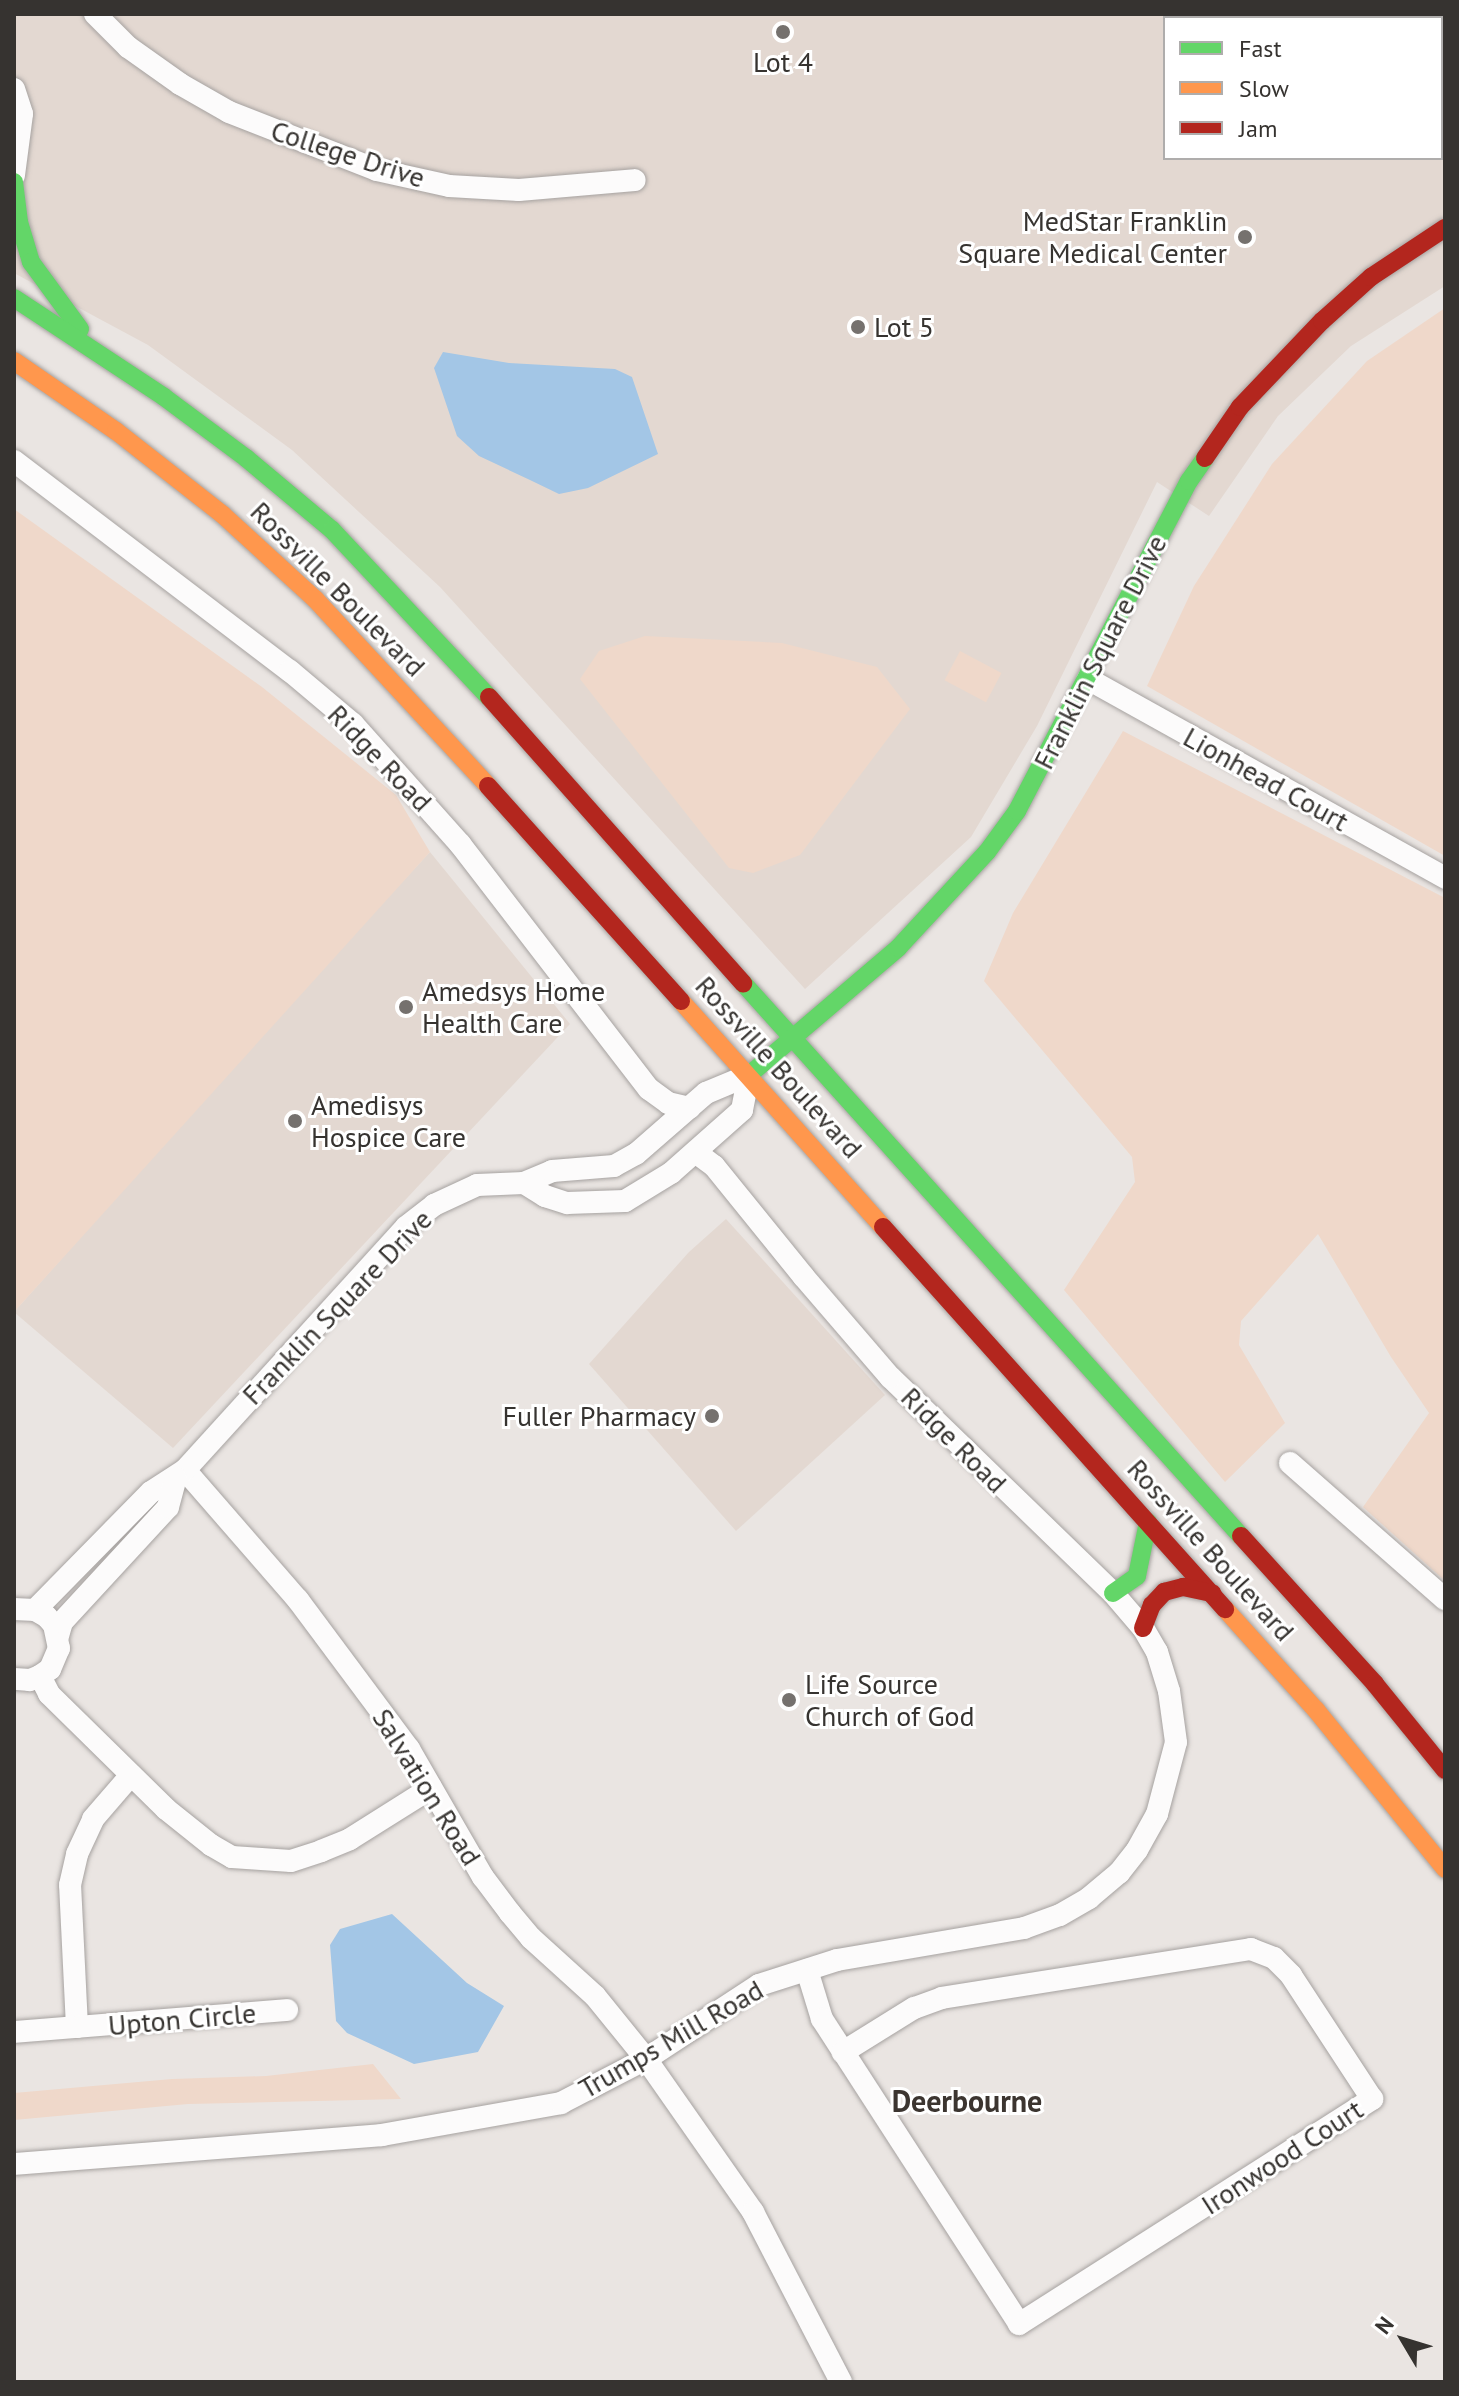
<!DOCTYPE html>
<style>
body{margin:0}
#map{position:relative;width:1459px;height:2396px;overflow:hidden;background:#eae5e2;font-family:"PT Sans",sans-serif}
div>[style]{position:absolute}
.built>*{inset:0;background:#e3d8d1}
.green>*{inset:0;background:#efd8ca;transform-origin:0 0}
.water>*{inset:0;background:#a3c6e6}
.roads{filter:drop-shadow(0 0 2px #a6a2a0) drop-shadow(0 0 2px #a6a2a0)}
.street>*{height:22px;margin:-11px;padding:0 11px;transform-origin:11px;border-radius:11px;background:#fcfbfb}
.fast>*{height:18px;margin:-9px;padding:0 9px;transform-origin:9px;border-radius:9px;background:#63d668}
.slow>*{height:18px;margin:-9px;padding:0 9px;transform-origin:9px;border-radius:9px;background:#ff974d}
.jam>*{height:18px;margin:-9px;padding:0 9px;transform-origin:9px;border-radius:9px;background:#b3261e}
.dots>*{width:22px;height:22px;translate:-50% -50%;box-sizing:border-box;border:4px solid #fff;border-radius:50%}
span{translate:-50% -50%;white-space:nowrap;text-align:center;line-height:1.15;-webkit-text-stroke:6px #fff;paint-order:stroke}
.poi-label{font-size:28px;color:#363330}
.right{translate:-100% -50%;text-align:right}
.left{translate:0 -50%;text-align:left}
.street-label{font-size:28px;color:#363330}
.neighbourhood-label{font-size:30px;color:#3c3530;font-weight:700}
.frame{position:absolute;inset:0;border:16px solid #363330;pointer-events:none}
.legend{position:absolute;left:1163px;top:16px;width:280px;height:144px;box-sizing:border-box;background:#fff;border:2px solid #afadac;margin:0;padding:10px 14px;list-style:none;font-size:24px;color:#363330}
.legend li{display:flex;align-items:center;gap:16px;height:40px}
.legend b{width:40px;border:2px solid #afadac}
.north{position:absolute;left:1363px;top:2300px;width:80px;height:80px;-webkit-text-stroke:6px #fff;paint-order:stroke;rotate:308deg;font-size:22px;font-weight:700;line-height:32px;text-align:center;color:#363330}
.north::after{content:'';display:block;margin:auto;width:28px;height:36px;background:#363330;clip-path:polygon(50% 0,100% 100%,50% 72%,0 100%)}
</style>
<div id="map">
<div class="built">
<i style="clip-path:polygon(evenodd,14px 14px,1445px 14px,1445px 286px,1351px 346px,1278px 416px,1209px 516px,1157px 482px,1037px 726px,971px 837px,805px 989px,440px 587px,292px 450px,148px 345px,14px 273px,14px 14px,1165px 18px,1441px 18px,1441px 158px,1165px 158px,1165px 18px)"></i>
<i style="clip-path:polygon(430px 852px,570px 1024px,173px 1448px,14px 1312px,296px 996px)"></i>
<i style="clip-path:polygon(726px 1219px,885px 1395px,736px 1531px,589px 1364px,689px 1252px)"></i>
</div>
<div class="green">
<i style="clip-path:polygon(1445px 308px,1445px 856px,1147px 686px,1194px 586px,1272px 464px,1367px 361px)"></i>
<i style="clip-path:polygon(14px 509px,262px 687px,396px 795px,430px 852px,14px 1312px)"></i>
<i style="clip-path:polygon(645px 636px,782px 643px,877px 667px,910px 709px,800px 855px,753px 873px,729px 868px,580px 679px,599px 651px)"></i>
<i style="left:960px;top:651px;width:47px;height:33px;rotate:28deg"></i>
<i style="clip-path:polygon(1123px 731px,1445px 898px,1445px 1581px,1363px 1507px,1429px 1413px,1391px 1357px,1318px 1234px,1241px 1321px,1239px 1345px,1285px 1423px,1225px 1482px,1064px 1290px,1135px 1182px,1132px 1157px,984px 981px,1013px 913px)"></i>
<i style="clip-path:polygon(373px 2064px,401px 2099px,188px 2104px,14px 2120px,14px 2093px,172px 2079px,266px 2076px)"></i>
</div>
<div class="water">
<i style="clip-path:polygon(443px 352px,509px 363px,615px 369px,632px 377px,658px 454px,588px 488px,559px 494px,530px 480px,479px 456px,457px 436px,434px 368px)"></i>
<i style="clip-path:polygon(392px 1914px,467px 1983px,504px 2006px,478px 2052px,414px 2064px,347px 2033px,336px 2021px,330px 1945px,340px 1929px)"></i>
</div>
<div class="roads">
<div class="street">
<i style="left:95px;top:14px;width:47px;rotate:45deg"></i>
<i style="left:128px;top:47px;width:64px;rotate:35.4deg"></i>
<i style="left:180px;top:84px;width:56px;rotate:29.7deg"></i>
<i style="left:229px;top:112px;width:159px;rotate:21.4deg"></i>
<i style="left:377px;top:170px;width:74px;rotate:12.5deg"></i>
<i style="left:449px;top:186px;width:70px;rotate:3.3deg"></i>
<i style="left:519px;top:190px;width:116px;rotate:-4.9deg"></i>
<i style="left:14px;top:89px;width:26px;rotate:72deg"></i>
<i style="left:22px;top:114px;width:62px;rotate:97.5deg"></i>
<i style="left:14px;top:461px;width:347px;rotate:37.3deg"></i>
<i style="left:290px;top:671px;width:82px;rotate:40.1deg"></i>
<i style="left:353px;top:724px;width:161px;rotate:48.3deg"></i>
<i style="left:460px;top:844px;width:309px;rotate:52.4deg"></i>
<i style="left:649px;top:1089px;width:24px;rotate:36deg"></i>
<i style="left:668px;top:1103px;width:22px;rotate:13deg"></i>
<i style="left:1088px;top:679px;width:409px;rotate:29.1deg"></i>
<i style="left:524px;top:1183px;width:25px;rotate:32deg"></i>
<i style="left:545px;top:1196px;width:23px;rotate:18deg"></i>
<i style="left:567px;top:1203px;width:58px;rotate:-2deg"></i>
<i style="left:625px;top:1201px;width:54px;rotate:-31.3deg"></i>
<i style="left:671px;top:1173px;width:95px;rotate:-41.6deg"></i>
<i style="left:742px;top:1110px;width:36px;rotate:-79deg"></i>
<i style="left:1290px;top:1463px;width:206px;rotate:41.3deg"></i>
<i style="left:185px;top:1470px;width:172px;rotate:49deg"></i>
<i style="left:298px;top:1600px;width:186px;rotate:53.3deg"></i>
<i style="left:409px;top:1749px;width:148px;rotate:60deg"></i>
<i style="left:483px;top:1877px;width:45px;rotate:53.1deg"></i>
<i style="left:510px;top:1913px;width:33px;rotate:50deg"></i>
<i style="left:531px;top:1938px;width:86px;rotate:42.2deg"></i>
<i style="left:595px;top:1996px;width:81px;rotate:51deg"></i>
<i style="left:646px;top:2059px;width:187px;rotate:55deg"></i>
<i style="left:753px;top:2212px;width:191px;rotate:62.6deg"></i>
<i style="left:14px;top:1609px;width:21px;rotate:3deg"></i>
<i style="left:35px;top:1610px;width:13px;rotate:29deg"></i>
<i style="left:46px;top:1616px;width:12px;rotate:48deg"></i>
<i style="left:54px;top:1625px;width:24px;rotate:78deg"></i>
<i style="left:59px;top:1648px;width:23px;rotate:113deg"></i>
<i style="left:50px;top:1669px;width:12px;rotate:145deg"></i>
<i style="left:40px;top:1676px;width:11px;rotate:158deg"></i>
<i style="left:30px;top:1680px;width:16px;rotate:-176deg"></i>
<i style="left:35px;top:1610px;width:165px;rotate:-45.5deg"></i>
<i style="left:151px;top:1492px;width:40px;rotate:-32.9deg"></i>
<i style="left:185px;top:1470px;width:328px;rotate:-47.7deg"></i>
<i style="left:406px;top:1227px;width:36px;rotate:-38deg"></i>
<i style="left:434px;top:1205px;width:47px;rotate:-24.9deg"></i>
<i style="left:477px;top:1185px;width:47px;rotate:-2.4deg"></i>
<i style="left:524px;top:1183px;width:30px;rotate:-23deg"></i>
<i style="left:552px;top:1171px;width:62px;rotate:-4.6deg"></i>
<i style="left:614px;top:1166px;width:25px;rotate:-29deg"></i>
<i style="left:636px;top:1154px;width:93px;rotate:-41.1deg"></i>
<i style="left:706px;top:1093px;width:47px;rotate:-22.7deg"></i>
<i style="left:58px;top:1636px;width:15px;rotate:-74deg"></i>
<i style="left:62px;top:1622px;width:156px;rotate:-47.3deg"></i>
<i style="left:168px;top:1507px;width:30px;rotate:-75deg"></i>
<i style="left:40px;top:1676px;width:20px;rotate:63deg"></i>
<i style="left:49px;top:1694px;width:164px;rotate:44.5deg"></i>
<i style="left:166px;top:1809px;width:58px;rotate:38.7deg"></i>
<i style="left:211px;top:1845px;width:24px;rotate:30deg"></i>
<i style="left:232px;top:1857px;width:59px;rotate:3.9deg"></i>
<i style="left:291px;top:1861px;width:32px;rotate:-18deg"></i>
<i style="left:321px;top:1851px;width:31px;rotate:-22deg"></i>
<i style="left:350px;top:1839px;width:96px;rotate:-32.2deg"></i>
<i style="left:807px;top:1970px;width:51px;rotate:73deg"></i>
<i style="left:822px;top:2019px;width:363px;rotate:57.1deg"></i>
<i style="left:1019px;top:2324px;width:419px;rotate:-32.5deg"></i>
<i style="left:1372px;top:2099px;width:148px;rotate:-123.2deg"></i>
<i style="left:1291px;top:1975px;width:24px;rotate:-135deg"></i>
<i style="left:1274px;top:1958px;width:25px;rotate:-159deg"></i>
<i style="left:1251px;top:1949px;width:313px;rotate:171deg"></i>
<i style="left:942px;top:1998px;width:30px;rotate:160deg"></i>
<i style="left:914px;top:2008px;width:84px;rotate:148.2deg"></i>
<i style="left:77px;top:2027px;width:142px;rotate:-92.8deg"></i>
<i style="left:70px;top:1885px;width:32px;rotate:-77deg"></i>
<i style="left:77px;top:1854px;width:38px;rotate:-65deg"></i>
<i style="left:93px;top:1819px;width:58px;rotate:-49.2deg"></i>
<i style="left:14px;top:2032px;width:274px;rotate:-4.6deg"></i>
<i style="left:14px;top:2164px;width:369px;rotate:-4.5deg"></i>
<i style="left:382px;top:2135px;width:182px;rotate:-10.1deg"></i>
<i style="left:561px;top:2103px;width:96px;rotate:-27.4deg"></i>
<i style="left:646px;top:2059px;width:135px;rotate:-33.2deg"></i>
<i style="left:759px;top:1985px;width:82px;rotate:-17.8deg"></i>
<i style="left:837px;top:1960px;width:190px;rotate:-9.7deg"></i>
<i style="left:1024px;top:1928px;width:38px;rotate:-20deg"></i>
<i style="left:1060px;top:1915px;width:34px;rotate:-30deg"></i>
<i style="left:1089px;top:1898px;width:39px;rotate:-40deg"></i>
<i style="left:1119px;top:1873px;width:29px;rotate:-52deg"></i>
<i style="left:1137px;top:1850px;width:41px;rotate:-60.9deg"></i>
<i style="left:1157px;top:1814px;width:74px;rotate:-75.2deg"></i>
<i style="left:1176px;top:1742px;width:51px;rotate:-97.8deg"></i>
<i style="left:1169px;top:1691px;width:41px;rotate:-107.1deg"></i>
<i style="left:1157px;top:1652px;width:28px;rotate:-120deg"></i>
<i style="left:1143px;top:1628px;width:46px;rotate:-130.6deg"></i>
<i style="left:1113px;top:1593px;width:310px;rotate:-135.9deg"></i>
<i style="left:890px;top:1377px;width:132px;rotate:-130.7deg"></i>
<i style="left:804px;top:1277px;width:143px;rotate:-129deg"></i>
<i style="left:714px;top:1166px;width:21px;rotate:-143deg"></i>
</div>
<div class="fast">
<i style="left:14px;top:182px;width:40px;rotate:82.9deg"></i>
<i style="left:19px;top:222px;width:42px;rotate:73.3deg"></i>
<i style="left:31px;top:262px;width:83px;rotate:53.8deg"></i>
<i style="left:14px;top:298px;width:180px;rotate:33.4deg"></i>
<i style="left:164px;top:397px;width:102px;rotate:36.6deg"></i>
<i style="left:246px;top:458px;width:112px;rotate:39.9deg"></i>
<i style="left:332px;top:530px;width:229px;rotate:46.8deg"></i>
<i style="left:743px;top:983px;width:744px;rotate:48deg"></i>
<i style="left:749px;top:1075px;width:196px;rotate:-40.4deg"></i>
<i style="left:898px;top:948px;width:131px;rotate:-47.2deg"></i>
<i style="left:987px;top:852px;width:51px;rotate:-53.8deg"></i>
<i style="left:1017px;top:811px;width:372px;rotate:-62.5deg"></i>
<i style="left:1189px;top:481px;width:28px;rotate:-55deg"></i>
<i style="left:1113px;top:1593px;width:29px;rotate:-35deg"></i>
<i style="left:1137px;top:1576px;width:55px;rotate:-78.5deg"></i>
</div>
<div class="slow">
<i style="left:14px;top:361px;width:124px;rotate:34.5deg"></i>
<i style="left:116px;top:431px;width:136px;rotate:38.1deg"></i>
<i style="left:223px;top:515px;width:125px;rotate:42.4deg"></i>
<i style="left:315px;top:599px;width:255px;rotate:47.2deg"></i>
<i style="left:681px;top:1001px;width:303px;rotate:48.2deg"></i>
<i style="left:1225px;top:1609px;width:136px;rotate:48deg"></i>
<i style="left:1316px;top:1710px;width:205px;rotate:50.9deg"></i>
</div>
<div class="jam">
<i style="left:1205px;top:458px;width:62px;rotate:-55.5deg"></i>
<i style="left:1240px;top:407px;width:119px;rotate:-46.4deg"></i>
<i style="left:1322px;top:321px;width:66px;rotate:-41.9deg"></i>
<i style="left:1371px;top:277px;width:89px;rotate:-33.5deg"></i>
<i style="left:489px;top:697px;width:383px;rotate:48.4deg"></i>
<i style="left:488px;top:786px;width:289px;rotate:48.1deg"></i>
<i style="left:883px;top:1227px;width:513px;rotate:48.16deg"></i>
<i style="left:1241px;top:1536px;width:200px;rotate:47.8deg"></i>
<i style="left:1375px;top:1684px;width:111px;rotate:50.9deg"></i>
<i style="left:1143px;top:1628px;width:25px;rotate:-69deg"></i>
<i style="left:1152px;top:1605px;width:18px;rotate:-47deg"></i>
<i style="left:1164px;top:1592px;width:20px;rotate:-15deg"></i>
<i style="left:1183px;top:1587px;width:30px;rotate:12deg"></i>
</div>
</div>
<div class="dots">
<i style="left:783px;top:32px;background:#75716e"></i>
<i style="left:1245px;top:237px;background:#75716e"></i>
<i style="left:858px;top:327px;background:#75716e"></i>
<i style="left:406px;top:1007px;background:#75716e"></i>
<i style="left:295px;top:1121px;background:#75716e"></i>
<i style="left:712px;top:1416px;background:#75716e"></i>
<i style="left:789px;top:1700px;background:#75716e"></i>
</div>
<div class="poi-label">
<span style="left:783px;top:62px">Lot 4</span>
<span class="right" style="left:1227px;top:237px">MedStar Franklin<br>Square Medical Center</span>
<span class="left" style="left:874px;top:327px">Lot 5</span>
<span class="left" style="left:422px;top:1007px">Amedsys Home<br>Health Care</span>
<span class="left" style="left:311px;top:1121px">Amedisys<br>Hospice Care</span>
<span class="right" style="left:696px;top:1416px">Fuller Pharmacy</span>
<span class="left" style="left:805px;top:1700px">Life Source<br>Church of God</span>
</div>
<div class="street-label">
<span style="left:348px;top:154px;rotate:18deg">College Drive</span>
<span style="left:338px;top:589px;rotate:45deg">Rossville Boulevard</span>
<span style="left:1100px;top:652px;rotate:-63deg">Franklin Square Drive</span>
<span style="left:380px;top:758px;rotate:46deg">Ridge Road</span>
<span style="left:1266px;top:779px;rotate:29deg">Lionhead Court</span>
<span style="left:779px;top:1067px;rotate:48deg">Rossville Boulevard</span>
<span style="left:337px;top:1307px;rotate:-46deg">Franklin Square Drive</span>
<span style="left:954px;top:1440px;rotate:45deg">Ridge Road</span>
<span style="left:1211px;top:1550px;rotate:48deg">Rossville Boulevard</span>
<span style="left:427px;top:1787px;rotate:58deg">Salvation Road</span>
<span style="left:182px;top:2019px;rotate:-5deg">Upton Circle</span>
<span style="left:671px;top:2039px;rotate:-30deg">Trumps Mill Road</span>
<span style="left:1282px;top:2157px;rotate:-33deg">Ironwood Court</span>
</div>
<div class="neighbourhood-label">
<span style="left:967px;top:2101px">Deerbourne</span>
</div>
<div class="frame"></div>
<ul class="legend">
<li><b style="height:10px;background:#63d668"></b>Fast</li>
<li><b style="height:10px;background:#ff974d"></b>Slow</li>
<li><b style="height:10px;background:#b3261e"></b>Jam</li>
</ul>
<div class="north">N</div>
</div>
